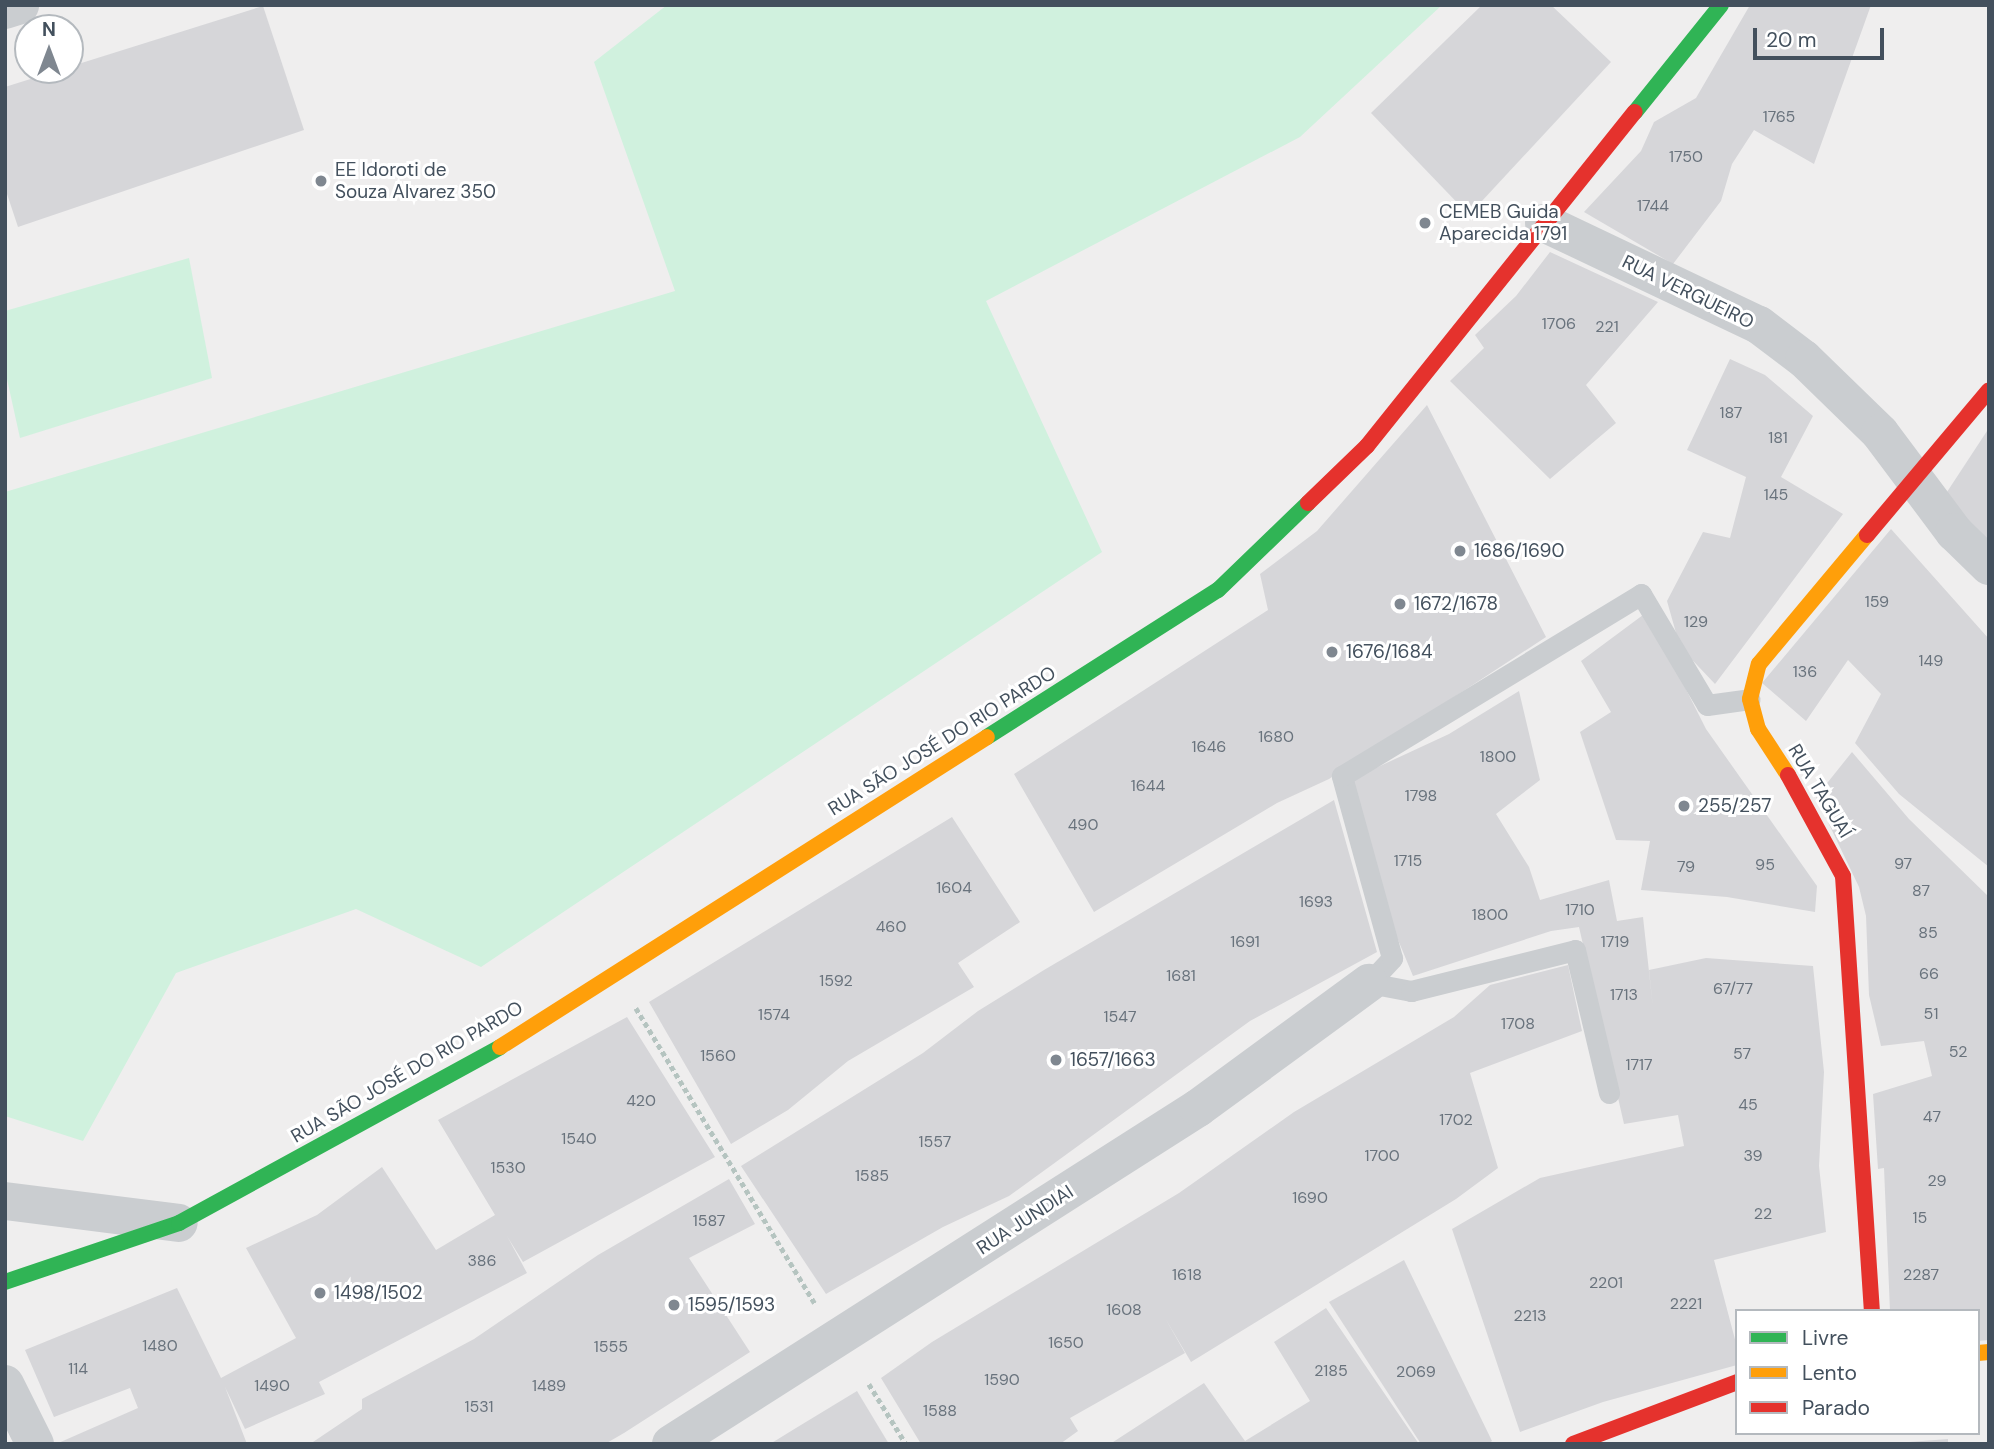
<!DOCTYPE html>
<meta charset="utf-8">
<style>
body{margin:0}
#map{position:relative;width:1994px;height:1449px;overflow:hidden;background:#efeeee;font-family:"DM Sans",sans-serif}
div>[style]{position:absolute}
.green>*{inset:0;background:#d0f1de}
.building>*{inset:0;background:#d6d6d9}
.path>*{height:4.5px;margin-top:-2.25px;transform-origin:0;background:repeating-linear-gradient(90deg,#b5c4c0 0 5px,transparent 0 8.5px)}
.lane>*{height:21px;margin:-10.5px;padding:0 10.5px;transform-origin:10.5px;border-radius:10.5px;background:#cacdd0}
.street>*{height:38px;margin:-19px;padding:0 19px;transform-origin:19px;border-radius:19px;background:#cacdd0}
.fast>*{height:16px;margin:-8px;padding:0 8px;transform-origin:8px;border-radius:8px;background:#30b455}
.slow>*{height:16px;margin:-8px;padding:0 8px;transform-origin:8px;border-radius:8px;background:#ff9f0a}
.jam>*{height:16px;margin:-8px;padding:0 8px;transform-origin:8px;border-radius:8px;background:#e5322d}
.dots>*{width:19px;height:19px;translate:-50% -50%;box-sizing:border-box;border:4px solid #fff;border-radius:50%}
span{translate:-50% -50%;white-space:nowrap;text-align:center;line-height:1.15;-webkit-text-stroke:6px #fff;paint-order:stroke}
.number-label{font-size:16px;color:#69737d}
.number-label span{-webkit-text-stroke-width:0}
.poi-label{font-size:19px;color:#43505d}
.left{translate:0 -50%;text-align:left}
.street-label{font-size:19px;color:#43505d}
.frame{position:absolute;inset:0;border:7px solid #43505d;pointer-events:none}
.legend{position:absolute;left:1735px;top:1309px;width:245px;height:126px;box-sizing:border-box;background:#fff;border:2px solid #b4b9be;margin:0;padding:9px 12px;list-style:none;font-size:21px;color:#43505d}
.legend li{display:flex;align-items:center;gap:14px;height:35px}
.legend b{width:35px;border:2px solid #b4b9be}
.north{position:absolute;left:14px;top:14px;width:70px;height:70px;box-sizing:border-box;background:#fff;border:2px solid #b4b9be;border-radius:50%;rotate:0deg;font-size:19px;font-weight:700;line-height:28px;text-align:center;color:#43505d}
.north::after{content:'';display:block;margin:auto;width:24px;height:32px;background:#7f8790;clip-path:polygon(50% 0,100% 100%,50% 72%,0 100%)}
.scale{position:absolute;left:1753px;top:28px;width:131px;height:32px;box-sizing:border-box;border:4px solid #43505d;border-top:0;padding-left:9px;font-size:21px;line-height:24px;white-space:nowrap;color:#43505d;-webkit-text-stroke:5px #fff;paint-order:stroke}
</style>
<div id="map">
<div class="green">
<i style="clip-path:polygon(667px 5px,1442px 5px,1300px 137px,986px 301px,1102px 552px,481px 967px,356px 909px,176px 973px,83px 1141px,5px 1116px,5px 492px,675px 291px,594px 62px)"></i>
<i style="clip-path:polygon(189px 258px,212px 378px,20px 438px,5px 370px,5px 311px)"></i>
</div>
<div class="building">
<i style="clip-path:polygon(1482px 5px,1551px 5px,1611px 62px,1469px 215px,1371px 113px)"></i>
<i style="clip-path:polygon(1750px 5px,1871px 5px,1814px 164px,1754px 130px,1732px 164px,1721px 201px,1673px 264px,1584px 212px,1641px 151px,1654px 122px,1696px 98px)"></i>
<i style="clip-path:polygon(263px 6px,304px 130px,18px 227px,5px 188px,5px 87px)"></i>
<i style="clip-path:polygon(1550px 252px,1658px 302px,1586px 385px,1616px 423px,1550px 479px,1450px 381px,1484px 348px,1475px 335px,1516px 296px)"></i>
<i style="clip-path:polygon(1730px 359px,1765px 375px,1813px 416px,1781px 477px,1843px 514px,1715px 684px,1680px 647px,1667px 601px,1703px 532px,1730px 538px,1746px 477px,1687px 450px)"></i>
<i style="clip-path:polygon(1427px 405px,1546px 637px,1329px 779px,1277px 803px,1094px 912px,1014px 774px,1268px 610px,1260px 574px,1317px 531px)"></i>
<i style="clip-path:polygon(1989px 428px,1989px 555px,1945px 495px)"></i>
<i style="clip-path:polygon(1891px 529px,1989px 639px,1989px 867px,1899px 794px,1855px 743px,1881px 694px,1848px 660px,1806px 721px,1762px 683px)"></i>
<i style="clip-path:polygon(1647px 612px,1706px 729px,1817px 886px,1815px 912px,1727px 897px,1641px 890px,1650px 841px,1616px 840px,1580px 732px,1611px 712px,1581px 661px)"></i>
<i style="clip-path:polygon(1519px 691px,1540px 780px,1496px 814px,1529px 867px,1540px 900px,1609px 880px,1617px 921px,1643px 917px,1653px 1008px,1649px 970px,1706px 958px,1813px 966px,1824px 1072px,1819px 1166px,1826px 1232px,1714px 1260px,1737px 1347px,1737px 1365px,1603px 1402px,1520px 1432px,1452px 1229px,1540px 1178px,1684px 1146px,1678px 1115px,1624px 1124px,1579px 927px,1551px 931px,1413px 976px,1396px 935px,1352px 779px,1449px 734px)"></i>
<i style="clip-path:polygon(1852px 752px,1909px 819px,1989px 897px,1989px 1340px,1978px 1341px,1978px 1311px,1890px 1311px,1884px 1168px,1878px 1169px,1873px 1094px,1932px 1076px,1924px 1041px,1881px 1046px,1869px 995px,1866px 916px,1859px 887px,1816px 797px)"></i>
<i style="clip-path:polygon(1334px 800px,1377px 952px,1250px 1021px,1009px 1196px,943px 1227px,826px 1294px,741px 1166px,923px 1053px,978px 1011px,1044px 970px)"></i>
<i style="clip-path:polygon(952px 817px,1020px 922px,958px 963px,974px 987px,848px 1061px,788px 1110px,731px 1144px,649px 1002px)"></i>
<i style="clip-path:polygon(1568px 965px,1582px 1031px,1470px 1073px,1498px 1168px,1456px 1199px,1191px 1362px,1165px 1318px,1185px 1353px,1070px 1418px,1078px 1431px,1060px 1444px,921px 1444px,881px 1378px,932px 1342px,1179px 1193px,1294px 1112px,1454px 1017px,1490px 985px)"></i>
<i style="clip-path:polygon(627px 1017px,715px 1157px,523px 1262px,507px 1236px,527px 1273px,319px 1382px,325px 1394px,245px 1429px,225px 1387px,247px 1444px,56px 1444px,138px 1408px,130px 1388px,54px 1417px,25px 1350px,177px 1288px,221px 1378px,296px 1338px,246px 1248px,317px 1215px,382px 1167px,436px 1250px,495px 1215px,438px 1120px)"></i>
<i style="clip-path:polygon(729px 1179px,755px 1224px,689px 1258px,750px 1352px,624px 1433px,605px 1444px,310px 1444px,362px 1409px,362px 1399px,474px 1339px,598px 1255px)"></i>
<i style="clip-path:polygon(1404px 1260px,1492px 1441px,1488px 1444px,1421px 1444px,1329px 1302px)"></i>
<i style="clip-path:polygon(1326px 1308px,1419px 1444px,1110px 1444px,1204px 1383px,1245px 1441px,1310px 1401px,1274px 1342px)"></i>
<i style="clip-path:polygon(857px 1391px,889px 1444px,770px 1444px,796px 1428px)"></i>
<i style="clip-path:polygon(1948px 1439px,1948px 1444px,1909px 1444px,1909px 1442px)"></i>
</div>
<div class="path">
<i style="left:636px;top:1008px;width:345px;rotate:58.8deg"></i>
<i style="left:869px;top:1384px;width:70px;rotate:58.3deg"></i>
</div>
<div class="lane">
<i style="left:1369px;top:983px;width:34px;rotate:-47deg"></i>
<i style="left:1392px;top:958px;width:189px;rotate:-105.4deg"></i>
<i style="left:1342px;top:776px;width:350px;rotate:-31.3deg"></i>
<i style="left:1641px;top:594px;width:129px;rotate:59.3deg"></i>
<i style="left:1707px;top:705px;width:43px;rotate:-7.9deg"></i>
<i style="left:1369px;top:983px;width:43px;rotate:10.8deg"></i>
<i style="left:1411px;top:991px;width:169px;rotate:-14deg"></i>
<i style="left:1575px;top:950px;width:147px;rotate:76.6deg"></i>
</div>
<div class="street">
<i style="left:5px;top:10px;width:16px;rotate:-18deg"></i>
<i style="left:1544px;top:223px;width:238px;rotate:25.4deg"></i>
<i style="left:1759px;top:325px;width:56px;rotate:37.1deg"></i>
<i style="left:1804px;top:359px;width:106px;rotate:44.2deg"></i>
<i style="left:1880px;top:433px;width:124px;rotate:53.2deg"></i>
<i style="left:1954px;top:532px;width:49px;rotate:44.2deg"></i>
<i style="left:5px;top:1201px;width:175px;rotate:7.2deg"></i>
<i style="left:5px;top:1384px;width:67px;rotate:63.4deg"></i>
<i style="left:671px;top:1444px;width:625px;rotate:-32.52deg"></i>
<i style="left:1198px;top:1108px;width:212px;rotate:-36.2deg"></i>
</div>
<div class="fast">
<i style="left:1635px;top:112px;width:137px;rotate:-51.2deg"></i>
<i style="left:987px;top:737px;width:274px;rotate:-32.5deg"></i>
<i style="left:1218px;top:590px;width:125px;rotate:-44deg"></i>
<i style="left:5px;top:1282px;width:184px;rotate:-18.7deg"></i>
<i style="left:179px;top:1223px;width:366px;rotate:-28.7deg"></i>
</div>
<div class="slow">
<i style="left:1788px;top:775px;width:55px;rotate:-123.1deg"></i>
<i style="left:1758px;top:729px;width:31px;rotate:-105deg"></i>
<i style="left:1750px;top:699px;width:36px;rotate:-76deg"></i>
<i style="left:1759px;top:664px;width:168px;rotate:-50.1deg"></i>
<i style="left:500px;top:1047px;width:577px;rotate:-32.48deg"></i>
<i style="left:1978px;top:1353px;width:11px;rotate:-5deg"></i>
</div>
<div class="jam">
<i style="left:1308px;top:503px;width:82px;rotate:-44deg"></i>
<i style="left:1367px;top:446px;width:428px;rotate:-51.3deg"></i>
<i style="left:1867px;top:535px;width:189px;rotate:-49.9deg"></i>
<i style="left:1788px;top:775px;width:115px;rotate:61.4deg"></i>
<i style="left:1843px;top:876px;width:436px;rotate:86.2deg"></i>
<i style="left:1573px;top:1444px;width:175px;rotate:-20.7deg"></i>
</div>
<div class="dots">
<i style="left:321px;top:181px;background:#7f8790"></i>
<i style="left:1425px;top:223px;background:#7f8790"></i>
<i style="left:1460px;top:551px;background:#7f8790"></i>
<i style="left:1400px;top:604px;background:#7f8790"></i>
<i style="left:1332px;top:652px;background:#7f8790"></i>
<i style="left:1684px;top:806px;background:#7f8790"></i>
<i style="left:1056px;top:1060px;background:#7f8790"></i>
<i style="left:320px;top:1293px;background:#7f8790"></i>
<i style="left:674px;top:1305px;background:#7f8790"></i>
</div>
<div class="number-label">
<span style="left:1779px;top:117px">1765</span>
<span style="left:1686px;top:157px">1750</span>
<span style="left:1653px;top:206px">1744</span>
<span style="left:1559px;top:324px">1706</span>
<span style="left:1607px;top:327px">221</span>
<span style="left:1731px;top:413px">187</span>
<span style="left:1778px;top:438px">181</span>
<span style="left:1776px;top:495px">145</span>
<span style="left:1877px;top:602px">159</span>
<span style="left:1696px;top:622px">129</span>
<span style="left:1931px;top:661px">149</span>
<span style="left:1805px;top:672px">136</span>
<span style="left:1276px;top:737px">1680</span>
<span style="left:1209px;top:747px">1646</span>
<span style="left:1498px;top:757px">1800</span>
<span style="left:1148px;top:786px">1644</span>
<span style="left:1421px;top:796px">1798</span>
<span style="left:1083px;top:825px">490</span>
<span style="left:1408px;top:861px">1715</span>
<span style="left:1903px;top:864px">97</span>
<span style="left:1765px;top:865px">95</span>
<span style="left:1686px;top:867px">79</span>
<span style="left:954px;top:888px">1604</span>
<span style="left:1921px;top:891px">87</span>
<span style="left:1316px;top:902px">1693</span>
<span style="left:1580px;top:910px">1710</span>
<span style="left:1490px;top:915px">1800</span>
<span style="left:891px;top:927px">460</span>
<span style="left:1928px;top:933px">85</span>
<span style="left:1245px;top:942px">1691</span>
<span style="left:1615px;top:942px">1719</span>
<span style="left:1929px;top:974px">66</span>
<span style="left:1181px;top:976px">1681</span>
<span style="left:836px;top:981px">1592</span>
<span style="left:1733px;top:989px">67/77</span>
<span style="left:1624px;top:995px">1713</span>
<span style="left:1931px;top:1014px">51</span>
<span style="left:774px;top:1015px">1574</span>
<span style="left:1120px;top:1017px">1547</span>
<span style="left:1518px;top:1024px">1708</span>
<span style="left:1958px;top:1052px">52</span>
<span style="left:1742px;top:1054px">57</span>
<span style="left:718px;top:1056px">1560</span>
<span style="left:1639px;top:1065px">1717</span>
<span style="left:641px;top:1101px">420</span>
<span style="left:1748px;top:1105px">45</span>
<span style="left:1932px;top:1117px">47</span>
<span style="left:1456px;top:1120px">1702</span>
<span style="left:579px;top:1139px">1540</span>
<span style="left:935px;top:1142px">1557</span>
<span style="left:1382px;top:1156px">1700</span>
<span style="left:1753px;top:1156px">39</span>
<span style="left:508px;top:1168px">1530</span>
<span style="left:872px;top:1176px">1585</span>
<span style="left:1937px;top:1181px">29</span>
<span style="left:1310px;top:1198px">1690</span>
<span style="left:1763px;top:1214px">22</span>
<span style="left:1920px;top:1218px">15</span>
<span style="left:709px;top:1221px">1587</span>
<span style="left:482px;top:1261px">386</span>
<span style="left:1187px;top:1275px">1618</span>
<span style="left:1921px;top:1275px">2287</span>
<span style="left:1606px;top:1283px">2201</span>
<span style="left:1686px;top:1304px">2221</span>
<span style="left:1124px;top:1310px">1608</span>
<span style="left:1530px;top:1316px">2213</span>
<span style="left:1066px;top:1343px">1650</span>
<span style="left:160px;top:1346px">1480</span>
<span style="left:611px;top:1347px">1555</span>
<span style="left:78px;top:1369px">114</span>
<span style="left:1331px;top:1371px">2185</span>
<span style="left:1416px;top:1372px">2069</span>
<span style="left:1002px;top:1380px">1590</span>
<span style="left:272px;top:1386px">1490</span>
<span style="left:549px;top:1386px">1489</span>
<span style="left:479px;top:1407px">1531</span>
<span style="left:940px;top:1411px">1588</span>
</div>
<div class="poi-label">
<span class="left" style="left:335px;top:181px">EE Idoroti de<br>Souza Alvarez 350</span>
<span class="left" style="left:1439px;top:223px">CEMEB Guida<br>Aparecida 1791</span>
<span class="left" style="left:1474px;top:551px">1686/1690</span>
<span class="left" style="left:1414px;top:604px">1672/1678</span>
<span class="left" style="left:1346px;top:652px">1676/1684</span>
<span class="left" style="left:1698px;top:806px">255/257</span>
<span class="left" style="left:1070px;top:1060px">1657/1663</span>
<span class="left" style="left:334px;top:1293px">1498/1502</span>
<span class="left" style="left:688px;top:1305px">1595/1593</span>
</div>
<div class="street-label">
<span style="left:1688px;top:292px;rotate:26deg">RUA VERGUEIRO</span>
<span style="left:942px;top:741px;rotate:-32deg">RUA SÃO JOSÉ DO RIO PARDO</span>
<span style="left:1820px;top:791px;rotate:59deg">RUA TAGUAÍ</span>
<span style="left:407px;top:1072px;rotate:-30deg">RUA SÃO JOSÉ DO RIO PARDO</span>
<span style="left:1025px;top:1220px;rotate:-33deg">RUA JUNDIAI</span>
</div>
<div class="frame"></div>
<ul class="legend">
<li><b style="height:9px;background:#30b455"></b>Livre</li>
<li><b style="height:9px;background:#ff9f0a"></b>Lento</li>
<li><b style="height:9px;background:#e5322d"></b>Parado</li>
</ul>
<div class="north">N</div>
<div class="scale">20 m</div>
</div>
